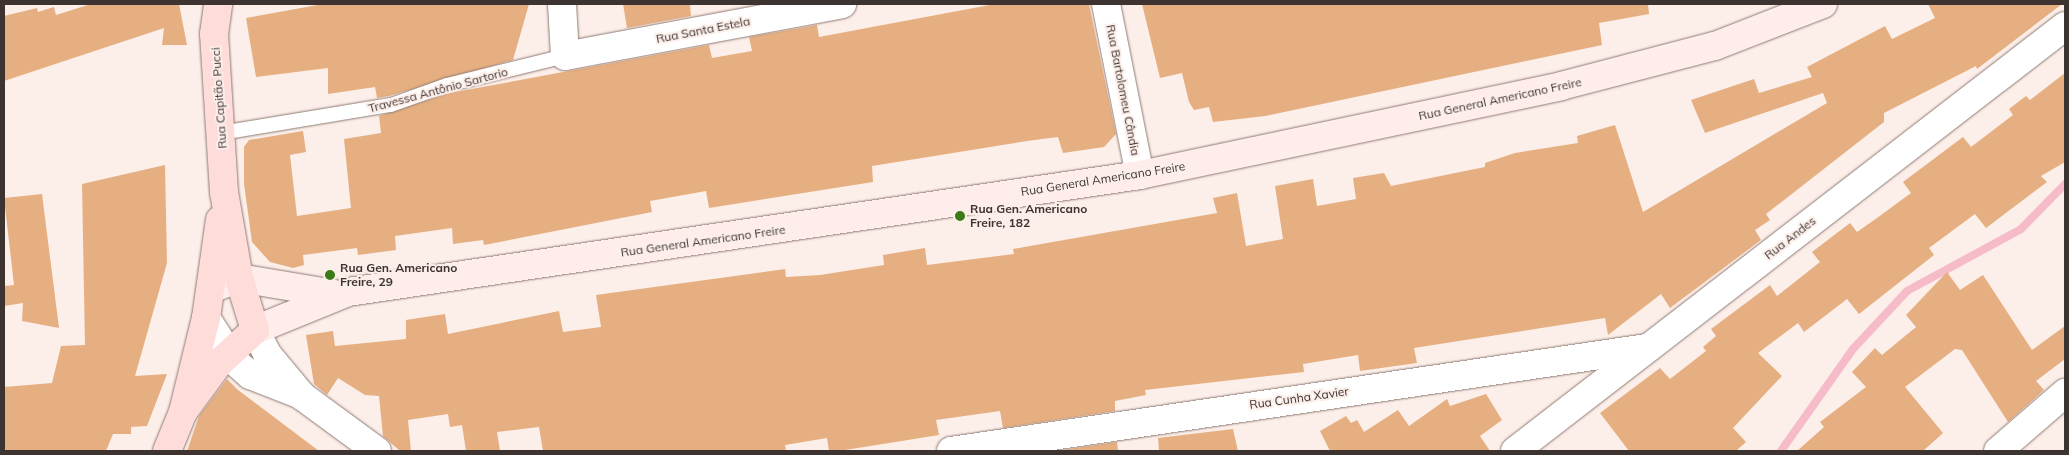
<!DOCTYPE html>
<meta charset="utf-8">
<style>
body{margin:0}
#map{position:relative;width:2069px;height:455px;overflow:hidden;background:#fceee9;font-family:Mulish,sans-serif}
div>[style]{position:absolute}
.stream>*{height:8px;margin:-4px;padding:0 4px;transform-origin:4px;border-radius:4px;background:#f6bbc8}
.building>*{inset:0;background:#e6af81}
.roads{filter:drop-shadow(0 0 1px #8e7a72) drop-shadow(0 0 1px #8e7a72)}
.service>*{height:14px;margin:-7px;padding:0 7px;transform-origin:7px;border-radius:7px;background:#fff}
.minor>*{height:28px;margin:-14px;padding:0 14px;transform-origin:14px;border-radius:14px;background:#fff}
.secondary>*{height:28px;margin:-14px;padding:0 14px;transform-origin:14px;border-radius:14px;background:#ffedec}
.primary>*{height:28px;margin:-14px;padding:0 14px;transform-origin:14px;border-radius:14px;background:#fedcda}
.dots>*{width:14px;height:14px;translate:-50% -50%;box-sizing:border-box;border:2px solid #fceee9;border-radius:50%}
span{translate:-50% -50%;white-space:nowrap;text-align:center;line-height:1.15;-webkit-text-stroke:4px #fceee9;paint-order:stroke}
.street-label{font-size:12px;color:#3d3431}
.poi-label{font-size:12px;color:#3d3431;font-weight:700}
.left{translate:0 -50%;text-align:left}
.frame{position:absolute;inset:0;border:5px solid #3d3431;pointer-events:none}
</style>
<div id="map">
<div class="stream">
<i style="left:1781px;top:451px;width:125px;rotate:-54.8deg"></i>
<i style="left:1853px;top:349px;width:79px;rotate:-47deg"></i>
<i style="left:1907px;top:291px;width:130px;rotate:-28.5deg"></i>
<i style="left:2021px;top:229px;width:63px;rotate:-45.6deg"></i>
</div>
<div class="building">
<i style="clip-path:polygon(91px 4px,179px 4px,187px 45px,162px 45px,164px 28px,4px 81px,4px 16px,37px 8px,38px 12px,54px 7px,56px 15px)"></i>
<i style="clip-path:polygon(323px 4px,529px 4px,513px 60px,389px 96px,377px 98px,375px 87px,328px 94px,328px 68px,256px 77px,246px 18px)"></i>
<i style="clip-path:polygon(623px 4px,690px 4px,691px 16px,627px 28px)"></i>
<i style="clip-path:polygon(995px 4px,1089px 4px,1116px 134px,1104px 147px,1063px 153px,1058px 137px,1027px 141px,872px 166px,873px 182px,709px 208px,706px 191px,650px 201px,652px 212px,484px 245px,483px 240px,453px 244px,452px 228px,395px 236px,396px 250px,358px 255px,357px 248px,303px 255px,304px 265px,293px 268px,270px 262px,252px 242px,244px 184px,244px 147px,249px 140px,303px 131px,306px 152px,290px 155px,297px 216px,351px 208px,344px 139px,381px 133px,379px 116px,450px 93px,709px 45px,712px 58px,752px 51px,749px 37px,817px 25px,819px 37px)"></i>
<i style="clip-path:polygon(1142px 4px,1648px 4px,1649px 14px,1599px 23px,1602px 45px,1265px 116px,1213px 122px,1209px 107px,1194px 110px,1189px 102px,1182px 73px,1160px 78px)"></i>
<i style="clip-path:polygon(1928px 4px,2062px 4px,1977px 69px,1976px 66px,1884px 113px,1884px 122px,1766px 214px,1770px 220px,1755px 230px,1761px 240px,1670px 308px,1661px 294px,1608px 335px,1605px 318px,1414px 348px,1417px 363px,1360px 371px,1358px 355px,1303px 364px,1304px 372px,1145px 390px,1146px 395px,1115px 401px,1115px 411px,1003px 428px,1000px 411px,936px 420px,939px 435px,839px 451px,829px 451px,827px 438px,785px 445px,786px 451px,543px 451px,539px 427px,497px 432px,500px 451px,466px 451px,462px 425px,450px 427px,448px 414px,408px 420px,411px 451px,400px 451px,383px 436px,379px 396px,365px 395px,338px 378px,327px 395px,314px 384px,306px 335px,333px 331px,335px 346px,406px 339px,406px 320px,445px 314px,448px 334px,559px 311px,563px 332px,601px 327px,596px 295px,785px 269px,786px 277px,820px 275px,884px 265px,883px 255px,925px 248px,927px 265px,1014px 254px,1013px 249px,1217px 213px,1213px 198px,1237px 193px,1246px 246px,1283px 239px,1275px 186px,1313px 179px,1317px 206px,1356px 199px,1353px 178px,1384px 173px,1391px 186px,1485px 167px,1485px 163px,1515px 153px,1578px 143px,1577px 136px,1615px 125px,1643px 212px,1827px 103px,1823px 93px,1705px 133px,1691px 100px,1754px 79px,1759px 93px,1812px 77px,1807px 67px,1885px 26px,1892px 39px,1935px 18px)"></i>
<i style="clip-path:polygon(2065px 73px,2065px 162px,2041px 176px,2047px 182px,1986px 228px,1975px 214px,1929px 248px,1934px 255px,1859px 314px,1847px 299px,1804px 332px,1798px 323px,1758px 353px,1782px 376px,1733px 428px,1746px 442px,1736px 451px,1629px 451px,1600px 413px,1660px 368px,1670px 379px,1706px 351px,1703px 347px,1716px 336px,1711px 329px,1770px 285px,1777px 296px,1820px 262px,1812px 252px,1850px 223px,1857px 232px,1877px 218px,1911px 193px,1903px 182px,1963px 137px,1971px 147px,2013px 115px,2009px 109px,2026px 96px,2030px 100px)"></i>
<i style="clip-path:polygon(165px 165px,167px 263px,135px 376px,167px 374px,147px 426px,131px 427px,131px 434px,113px 434px,106px 451px,4px 451px,4px 387px,52px 383px,61px 346px,85px 345px,82px 184px)"></i>
<i style="clip-path:polygon(42px 194px,59px 328px,22px 321px,23px 303px,4px 306px,4px 286px,14px 285px,4px 198px)"></i>
<i style="clip-path:polygon(1947px 272px,1960px 290px,1983px 275px,2032px 350px,2065px 326px,2065px 359px,2036px 381px,2044px 390px,2008px 422px,1962px 350px,1955px 349px,1905px 387px,1943px 433px,1923px 451px,1797px 451px,1824px 427px,1820px 422px,1866px 387px,1852px 372px,1875px 348px,1882px 355px,1916px 327px,1906px 315px)"></i>
<i style="clip-path:polygon(227px 379px,238px 390px,319px 451px,187px 451px,199px 416px)"></i>
<i style="clip-path:polygon(1486px 394px,1502px 420px,1480px 436px,1490px 451px,1330px 451px,1320px 431px,1346px 416px,1351px 423px,1357px 420px,1364px 432px,1398px 410px,1409px 426px,1447px 399px,1450px 406px)"></i>
<i style="clip-path:polygon(1233px 429px,1238px 451px,1159px 451px,1158px 438px)"></i>
<i style="clip-path:polygon(1117px 442px,1118px 451px,1056px 451px)"></i>
</div>
<div class="roads">
<div class="service">
<i style="left:221px;top:133px;width:172px;rotate:-9.4deg"></i>
<i style="left:391px;top:105px;width:59px;rotate:-19.7deg"></i>
<i style="left:447px;top:85px;width:122px;rotate:-13.8deg"></i>
</div>
<div class="minor">
<i style="left:562px;top:4px;width:52px;rotate:86.7deg"></i>
<i style="left:565px;top:56px;width:282px;rotate:-10.6deg"></i>
<i style="left:1106px;top:4px;width:174px;rotate:78.8deg"></i>
<i style="left:206px;top:318px;width:50px;rotate:57.3deg"></i>
<i style="left:233px;top:360px;width:23px;rotate:41deg"></i>
<i style="left:250px;top:375px;width:55px;rotate:21.4deg"></i>
<i style="left:255px;top:330px;width:27px;rotate:63deg"></i>
<i style="left:267px;top:354px;width:55px;rotate:50.2deg"></i>
<i style="left:302px;top:396px;width:93px;rotate:36.3deg"></i>
<i style="left:951px;top:451px;width:704px;rotate:-8.42deg"></i>
<i style="left:1515px;top:451px;width:695px;rotate:-37.69deg"></i>
<i style="left:1998px;top:451px;width:89px;rotate:-40.9deg"></i>
</div>
<div class="secondary">
<i style="left:211px;top:289px;width:30px;rotate:-21deg"></i>
<i style="left:239px;top:278px;width:97px;rotate:9.5deg"></i>
<i style="left:255px;top:330px;width:100px;rotate:-22.2deg"></i>
<i style="left:348px;top:292px;width:801px;rotate:-8.4deg"></i>
<i style="left:1140px;top:175px;width:430px;rotate:-11.9deg"></i>
<i style="left:1561px;top:86px;width:159px;rotate:-14.6deg"></i>
<i style="left:1715px;top:46px;width:116px;rotate:-21.3deg"></i>
</div>
<div class="primary">
<i style="left:183px;top:412px;width:61px;rotate:-53.7deg"></i>
<i style="left:219px;top:363px;width:49px;rotate:-42.5deg"></i>
<i style="left:255px;top:330px;width:54px;rotate:-107.1deg"></i>
<i style="left:239px;top:278px;width:87px;rotate:-99.9deg"></i>
<i style="left:224px;top:192px;width:158px;rotate:-93.6deg"></i>
<i style="left:214px;top:34px;width:30px;rotate:-82deg"></i>
<i style="left:167px;top:451px;width:42px;rotate:-67.7deg"></i>
<i style="left:183px;top:412px;width:97px;rotate:-76.3deg"></i>
<i style="left:206px;top:318px;width:99px;rotate:-81.9deg"></i>
</div>
</div>
<div class="dots">
<i style="left:960px;top:216px;background:#3c7a17"></i>
<i style="left:330px;top:275px;background:#3c7a17"></i>
</div>
<div class="street-label">
<span style="left:703px;top:30px;rotate:-11deg">Rua Santa Estela</span>
<span style="left:438px;top:90px;rotate:-15deg">Travessa Antônio Sartorio</span>
<span style="left:1123px;top:90px;rotate:79deg">Rua Bartolomeu Cândia</span>
<span style="left:219px;top:98px;rotate:-94deg">Rua Capitão Pucci</span>
<span style="left:1500px;top:99px;rotate:-12deg">Rua General Americano Freire</span>
<span style="left:1103px;top:179px;rotate:-9deg">Rua General Americano Freire</span>
<span style="left:1790px;top:238px;rotate:-38deg">Rua Andes</span>
<span style="left:703px;top:241px;rotate:-8deg">Rua General Americano Freire</span>
<span style="left:1299px;top:398px;rotate:-8deg">Rua Cunha Xavier</span>
</div>
<div class="poi-label">
<span class="left" style="left:970px;top:216px">Rua Gen. Americano<br>Freire, 182</span>
<span class="left" style="left:340px;top:275px">Rua Gen. Americano<br>Freire, 29</span>
</div>
<div class="frame"></div>
</div>
